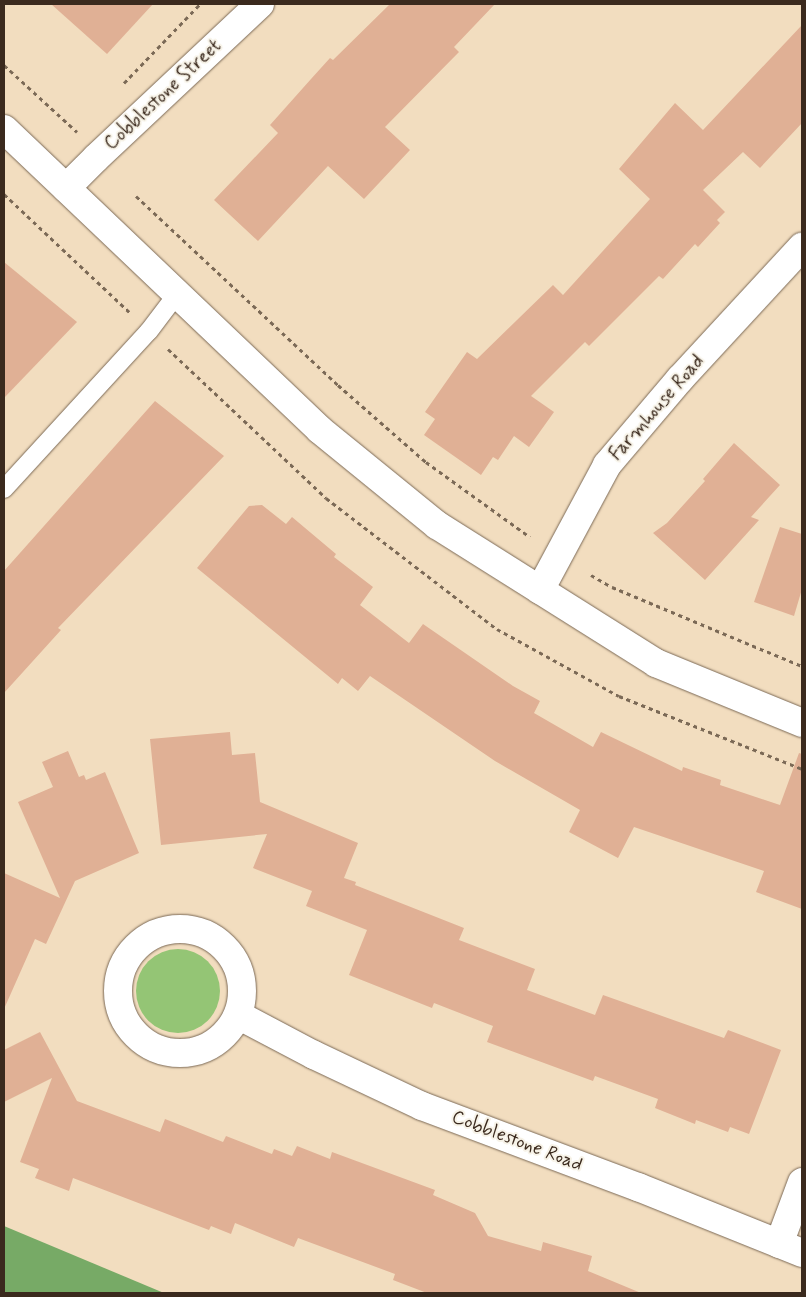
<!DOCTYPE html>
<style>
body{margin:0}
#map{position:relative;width:806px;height:1297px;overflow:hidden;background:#f2ddbf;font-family:Mynerve,sans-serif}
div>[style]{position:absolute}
.green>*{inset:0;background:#94c575}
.round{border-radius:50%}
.forest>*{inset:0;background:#7a6}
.building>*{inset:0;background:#e0b095}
.path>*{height:3px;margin-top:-1.5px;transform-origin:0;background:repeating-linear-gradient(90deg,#7b6956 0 4px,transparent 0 8px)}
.roads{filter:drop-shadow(0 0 1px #7b6956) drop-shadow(0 0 1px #7b6956)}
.lane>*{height:18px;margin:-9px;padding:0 9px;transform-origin:9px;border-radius:9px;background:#fff}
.street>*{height:28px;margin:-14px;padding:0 14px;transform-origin:14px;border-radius:14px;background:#fff}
.street>.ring{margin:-14px;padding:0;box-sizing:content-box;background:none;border:28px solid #fff;border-radius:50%}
.secondary>*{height:28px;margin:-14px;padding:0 14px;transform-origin:14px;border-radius:14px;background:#fff}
span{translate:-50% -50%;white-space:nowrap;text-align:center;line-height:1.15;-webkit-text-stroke:4px #f7f3e8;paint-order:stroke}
.street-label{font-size:19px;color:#3b2a1e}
.frame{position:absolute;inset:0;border:5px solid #3b2a1e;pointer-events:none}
</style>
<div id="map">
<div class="green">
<i class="round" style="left:136px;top:949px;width:84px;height:84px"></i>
</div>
<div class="forest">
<i style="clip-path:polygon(4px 1226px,164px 1293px,4px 1293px)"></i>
</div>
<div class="building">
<i style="clip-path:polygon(51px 4px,153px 4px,107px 54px)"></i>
<i style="clip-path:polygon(390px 4px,495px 4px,454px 47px,459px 52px,385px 127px,410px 150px,364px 199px,328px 166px,258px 241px,214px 200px,278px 133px,270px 125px,311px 79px,330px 58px,333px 60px)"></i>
<i style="clip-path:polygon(802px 25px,802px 123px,760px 168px,743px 152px,703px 190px,725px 212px,717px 220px,720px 223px,698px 247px,695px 244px,663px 279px,659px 276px,589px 346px,585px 342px,531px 396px,554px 412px,529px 447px,514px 436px,498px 460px,493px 457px,481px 475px,424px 435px,435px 419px,425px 412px,467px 352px,477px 359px,553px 285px,563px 295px,650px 199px,619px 169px,675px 103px,703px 130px)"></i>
<i style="clip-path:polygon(4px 262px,77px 322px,4px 398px)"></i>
<i style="clip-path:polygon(155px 401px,224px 456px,58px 628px,61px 630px,4px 693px,4px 571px)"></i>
<i style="clip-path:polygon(734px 443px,780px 485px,751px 517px,759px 520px,705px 580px,653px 533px,667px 523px,705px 481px,703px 479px)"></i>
<i style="clip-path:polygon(262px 505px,286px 524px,292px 517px,336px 554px,334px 557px,373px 587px,360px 605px,409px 643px,423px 624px,513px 686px,540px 701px,534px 713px,593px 747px,601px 732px,682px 771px,683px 767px,721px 780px,720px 785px,780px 805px,799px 753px,802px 754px,802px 909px,756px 892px,764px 871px,634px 827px,618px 858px,569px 832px,580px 810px,495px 761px,370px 676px,358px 691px,342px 678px,338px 684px,197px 568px,249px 506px)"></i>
<i style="clip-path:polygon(780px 527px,802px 534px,802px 589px,794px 616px,754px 602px)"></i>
<i style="clip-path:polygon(230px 732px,232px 755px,255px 753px,260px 802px,358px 843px,344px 878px,356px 882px,355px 885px,464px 928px,459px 940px,535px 969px,527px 990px,595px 1015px,603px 995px,724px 1038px,728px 1030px,781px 1050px,749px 1134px,730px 1127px,728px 1132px,696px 1120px,695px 1124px,655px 1108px,658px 1099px,595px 1076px,593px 1081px,487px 1042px,493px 1026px,434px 1003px,432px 1008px,349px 975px,367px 930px,306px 906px,312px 891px,253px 868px,267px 834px,161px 845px,150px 739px)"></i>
<i style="clip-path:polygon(68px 751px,79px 777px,84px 775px,86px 780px,105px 772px,139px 853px,75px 881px,46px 944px,35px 939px,4px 1009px,4px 873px,60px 898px,18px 802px,53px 787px,42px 762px)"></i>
<i style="clip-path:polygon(40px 1032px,77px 1101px,160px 1132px,165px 1119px,223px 1142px,226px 1136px,272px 1154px,274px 1149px,292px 1156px,297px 1146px,330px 1159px,332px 1152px,435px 1190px,433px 1195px,475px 1213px,488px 1236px,541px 1251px,543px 1242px,592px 1256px,588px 1271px,641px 1293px,427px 1293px,393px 1280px,395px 1274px,298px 1238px,294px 1247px,235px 1223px,231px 1234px,211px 1226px,209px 1230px,73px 1178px,69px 1191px,35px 1178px,39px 1169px,20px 1162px,52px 1078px,4px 1102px,4px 1050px)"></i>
</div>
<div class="path">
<i style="left:4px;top:65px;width:99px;rotate:42.5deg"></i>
<i style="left:124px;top:83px;width:110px;rotate:-46.1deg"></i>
<i style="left:4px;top:194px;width:172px;rotate:43.3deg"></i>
<i style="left:136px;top:196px;width:277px;rotate:43.1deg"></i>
<i style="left:338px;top:385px;width:117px;rotate:41.2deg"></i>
<i style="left:426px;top:462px;width:128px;rotate:35.8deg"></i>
<i style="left:168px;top:349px;width:217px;rotate:43.3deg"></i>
<i style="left:326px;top:498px;width:215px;rotate:37.5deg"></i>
<i style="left:497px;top:629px;width:139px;rotate:28.8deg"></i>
<i style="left:619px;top:696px;width:197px;rotate:21.7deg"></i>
<i style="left:591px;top:575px;width:24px;rotate:30deg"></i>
<i style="left:612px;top:587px;width:206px;rotate:22.6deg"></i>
</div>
<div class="roads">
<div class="lane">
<i style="left:4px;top:489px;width:214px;rotate:-47.5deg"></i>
<i style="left:149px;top:331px;width:46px;rotate:-52.9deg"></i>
</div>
<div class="street">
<i style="left:66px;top:188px;width:42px;rotate:-45deg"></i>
<i style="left:96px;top:158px;width:225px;rotate:-43.2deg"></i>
<i style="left:540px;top:590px;width:142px;rotate:-61.8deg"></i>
<i style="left:607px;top:465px;width:113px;rotate:-49.7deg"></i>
<i style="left:680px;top:379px;width:180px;rotate:-47.3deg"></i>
<i class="ring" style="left:118px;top:929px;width:96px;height:96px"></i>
<i style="left:238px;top:1015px;width:86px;rotate:27.8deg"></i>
<i style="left:314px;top:1055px;width:119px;rotate:25.3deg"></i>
<i style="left:422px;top:1106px;width:231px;rotate:20.6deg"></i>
<i style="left:638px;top:1187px;width:177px;rotate:21.9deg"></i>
<i style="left:779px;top:1244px;width:66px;rotate:-69.6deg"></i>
</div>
<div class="secondary">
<i style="left:4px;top:129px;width:436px;rotate:43.6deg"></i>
<i style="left:320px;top:430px;width:151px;rotate:39.1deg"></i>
<i style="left:437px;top:525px;width:259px;rotate:32.2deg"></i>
<i style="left:656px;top:663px;width:158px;rotate:22.3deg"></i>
</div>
</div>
<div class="street-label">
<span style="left:163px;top:95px;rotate:-43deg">Cobblestone Street</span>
<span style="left:657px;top:408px;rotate:-49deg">Farmhouse Road</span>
<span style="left:517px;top:1141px;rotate:21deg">Cobblestone Road</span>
</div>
<div class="frame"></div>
</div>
